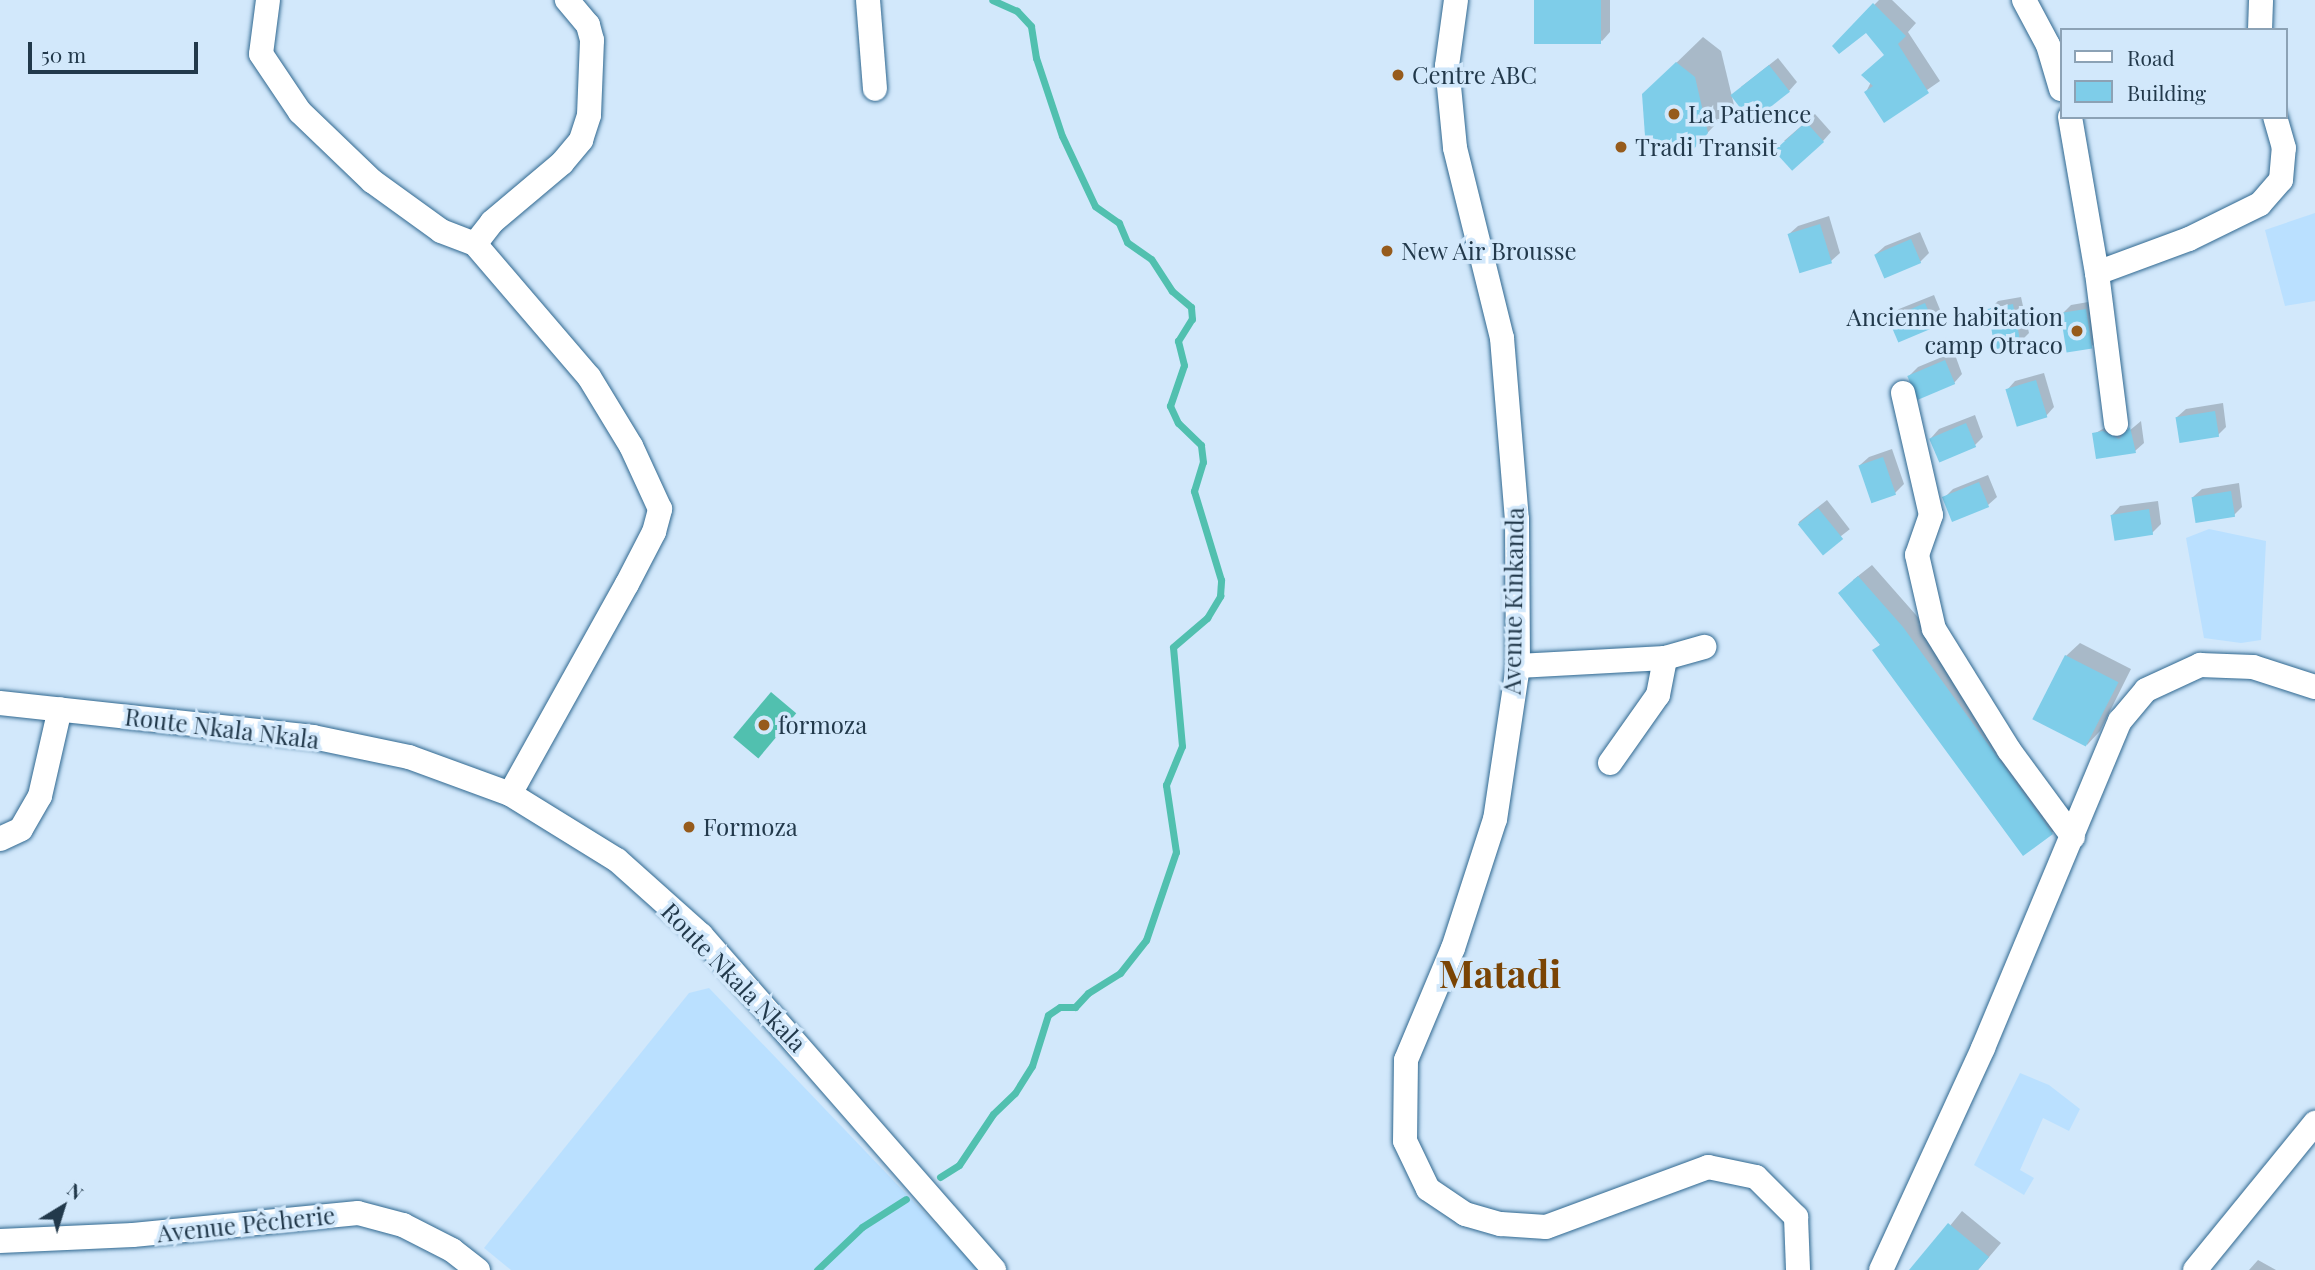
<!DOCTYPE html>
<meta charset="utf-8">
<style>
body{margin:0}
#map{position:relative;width:2315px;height:1270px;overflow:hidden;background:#d2e8fb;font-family:"Playfair Display",serif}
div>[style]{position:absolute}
.built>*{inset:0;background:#bae0ff}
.water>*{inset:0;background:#51c0af;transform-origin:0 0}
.shadow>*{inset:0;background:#0003;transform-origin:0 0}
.stream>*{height:7px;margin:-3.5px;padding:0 3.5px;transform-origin:3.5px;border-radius:3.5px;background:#51c0af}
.building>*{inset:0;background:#7ecde9;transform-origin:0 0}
.roads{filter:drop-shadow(0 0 2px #306890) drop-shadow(0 0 2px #306890)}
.street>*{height:24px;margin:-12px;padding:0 12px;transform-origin:12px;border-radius:12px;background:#fff}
.dots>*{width:19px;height:19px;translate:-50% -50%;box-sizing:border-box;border:4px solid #d2e8fb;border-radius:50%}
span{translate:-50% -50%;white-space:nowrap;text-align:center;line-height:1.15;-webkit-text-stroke:7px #d2e8fb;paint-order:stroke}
.poi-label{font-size:24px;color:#22394b}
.left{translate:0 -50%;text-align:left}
.right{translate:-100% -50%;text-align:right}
.street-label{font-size:24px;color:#22394b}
.town-label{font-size:38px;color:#7a4404;font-weight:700}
.legend{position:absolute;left:2060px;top:28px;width:228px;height:91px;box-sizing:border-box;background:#d2e8fb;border:2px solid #8ca2b5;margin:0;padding:9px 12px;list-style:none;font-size:21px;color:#22394b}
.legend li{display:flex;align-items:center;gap:14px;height:35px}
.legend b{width:35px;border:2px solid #8ca2b5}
.north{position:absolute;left:28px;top:1172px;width:70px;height:70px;-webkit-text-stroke:5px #d2e8fb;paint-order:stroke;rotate:38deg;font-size:19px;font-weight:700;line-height:28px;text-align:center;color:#22394b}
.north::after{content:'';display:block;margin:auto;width:24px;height:32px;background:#22394b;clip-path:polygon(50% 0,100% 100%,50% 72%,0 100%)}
.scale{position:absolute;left:28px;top:42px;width:170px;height:32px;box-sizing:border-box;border:4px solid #22394b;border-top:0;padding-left:9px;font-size:21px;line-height:24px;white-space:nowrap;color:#22394b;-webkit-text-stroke:5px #d2e8fb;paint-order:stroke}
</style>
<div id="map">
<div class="built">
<i style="clip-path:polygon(2315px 213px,2315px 301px,2285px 306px,2265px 230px)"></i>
<i style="clip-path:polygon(2209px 529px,2266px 541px,2261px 640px,2241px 643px,2204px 638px,2186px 538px)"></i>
<i style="clip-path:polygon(709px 988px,979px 1270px,511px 1270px,484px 1248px,689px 993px)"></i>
<i style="clip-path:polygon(2020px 1073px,2049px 1085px,2080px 1109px,2069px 1131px,2043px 1118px,2020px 1170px,2034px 1178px,2024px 1195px,1974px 1165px)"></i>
</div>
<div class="water">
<i style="left:771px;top:692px;width:33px;height:59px;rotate:40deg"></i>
</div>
<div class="shadow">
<i style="clip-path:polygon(1535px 0,1610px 0,1610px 32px,1602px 41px)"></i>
<i style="clip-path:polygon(1879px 0,1892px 0,1916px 23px,1908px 32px,1940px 81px,1884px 120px,1866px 92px,1885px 54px,1866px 31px,1834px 46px)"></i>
<i style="clip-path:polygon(1703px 37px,1721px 51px,1734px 105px,1693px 148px,1671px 68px)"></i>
<i style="clip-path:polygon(1778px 58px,1797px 82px,1789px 91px,1741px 87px)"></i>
<i style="clip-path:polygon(1815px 114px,1831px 132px,1823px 141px,1784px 141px)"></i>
<i style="clip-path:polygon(1829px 216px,1840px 253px,1831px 261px,1789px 234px,1798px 226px)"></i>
<i style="clip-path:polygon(1920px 232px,1929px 253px,1920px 262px,1876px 254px,1885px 246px)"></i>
<i style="clip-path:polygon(1934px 295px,1943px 317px,1934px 325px,1899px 339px,1890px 318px,1899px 309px)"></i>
<i style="clip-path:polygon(2021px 297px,2029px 333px,2020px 342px,1989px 310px,1998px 301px)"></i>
<i style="clip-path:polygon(2094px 301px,2099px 338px,2091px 347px,2062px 314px,2071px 305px)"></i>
<i style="clip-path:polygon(1954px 352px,1962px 374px,1954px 383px,1910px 375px,1918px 367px)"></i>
<i style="clip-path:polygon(2044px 373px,2054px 407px,2046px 416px,2007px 390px,2015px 381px)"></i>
<i style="clip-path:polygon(2223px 403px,2226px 427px,2218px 435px,2177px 417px,2186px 409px)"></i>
<i style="clip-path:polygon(1975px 415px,1983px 437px,1975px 445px,1931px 438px,1939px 429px)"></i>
<i style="clip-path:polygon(2141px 421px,2144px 443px,2135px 451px,2094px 434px,2113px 423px,2129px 431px)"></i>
<i style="clip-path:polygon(1892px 449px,1904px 484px,1895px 493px,1872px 500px,1860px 465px,1869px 457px)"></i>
<i style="clip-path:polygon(1988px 475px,1997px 497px,1988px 505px,1944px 498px,1953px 489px)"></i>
<i style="clip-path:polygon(2239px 483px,2242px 507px,2234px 515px,2193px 497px,2202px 489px)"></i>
<i style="left:1827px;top:500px;width:37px;height:36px;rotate:52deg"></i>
<i style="clip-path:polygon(2158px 501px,2161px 524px,2152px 533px,2112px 515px,2120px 506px)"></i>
<i style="clip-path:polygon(1872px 565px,1916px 615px,2064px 820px,2052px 833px,1875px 650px,1881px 644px,1853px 580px)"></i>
<i style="clip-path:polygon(2080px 643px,2131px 669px,2100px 731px,2087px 745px,2066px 656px)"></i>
<i style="clip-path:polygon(1962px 1211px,2001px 1243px,1978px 1270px,1914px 1270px)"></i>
<i style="clip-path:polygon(2258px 1260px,2276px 1270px,2249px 1270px)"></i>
</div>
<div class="stream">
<i style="left:940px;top:1177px;width:22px;rotate:-32deg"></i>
<i style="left:959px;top:1165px;width:61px;rotate:-56.3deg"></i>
<i style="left:993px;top:1114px;width:30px;rotate:-44deg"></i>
<i style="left:1015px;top:1093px;width:32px;rotate:-58deg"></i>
<i style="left:1032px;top:1066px;width:53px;rotate:-72.6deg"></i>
<i style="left:1048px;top:1015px;width:14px;rotate:-34deg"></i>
<i style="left:1060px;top:1007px;width:15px"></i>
<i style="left:1075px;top:1007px;width:19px;rotate:-47deg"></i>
<i style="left:1088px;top:993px;width:38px;rotate:-32deg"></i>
<i style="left:1120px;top:973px;width:42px;rotate:-51.8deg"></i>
<i style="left:1146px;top:940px;width:93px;rotate:-71.2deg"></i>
<i style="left:1176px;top:852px;width:68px;rotate:-98.5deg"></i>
<i style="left:1166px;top:785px;width:42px;rotate:-67.7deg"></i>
<i style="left:1182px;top:746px;width:99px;rotate:-95.2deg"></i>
<i style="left:1173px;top:647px;width:45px;rotate:-40.5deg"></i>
<i style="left:1207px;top:618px;width:26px;rotate:-59deg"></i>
<i style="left:1220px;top:596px;width:16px;rotate:-86deg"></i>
<i style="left:1221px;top:580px;width:93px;rotate:-106.9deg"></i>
<i style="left:1194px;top:491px;width:30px;rotate:-73deg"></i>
<i style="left:1203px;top:462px;width:17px;rotate:-97deg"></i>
<i style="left:1201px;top:445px;width:32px;rotate:-136deg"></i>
<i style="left:1178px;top:423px;width:19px;rotate:-115deg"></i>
<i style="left:1170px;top:406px;width:43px;rotate:-71.1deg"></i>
<i style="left:1184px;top:365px;width:25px;rotate:-104deg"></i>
<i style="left:1178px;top:341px;width:26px;rotate:-58deg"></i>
<i style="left:1192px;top:319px;width:12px;rotate:-95deg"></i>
<i style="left:1191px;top:307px;width:25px;rotate:-140deg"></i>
<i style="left:1172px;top:291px;width:38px;rotate:-123deg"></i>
<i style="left:1151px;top:259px;width:29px;rotate:-145deg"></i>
<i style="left:1127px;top:242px;width:21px;rotate:-113deg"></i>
<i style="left:1119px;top:223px;width:29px;rotate:-145deg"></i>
<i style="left:1095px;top:206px;width:77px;rotate:-115.2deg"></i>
<i style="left:1062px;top:136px;width:82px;rotate:-108.4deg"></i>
<i style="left:1036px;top:58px;width:32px;rotate:-99deg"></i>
<i style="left:1031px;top:26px;width:21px;rotate:-133deg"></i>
<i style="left:1017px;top:11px;width:27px;rotate:-156deg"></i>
<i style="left:817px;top:1270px;width:62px;rotate:-43.7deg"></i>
<i style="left:862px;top:1227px;width:52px;rotate:-32.5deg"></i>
</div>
<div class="building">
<i style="left:1534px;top:0;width:67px;height:44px"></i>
<i style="clip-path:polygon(1873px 3px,1906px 36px,1898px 44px,1929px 93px,1884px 123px,1864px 92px,1873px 86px,1861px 75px,1884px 55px,1866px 33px,1839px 54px,1832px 46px)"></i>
<i style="clip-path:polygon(1676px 62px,1695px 77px,1708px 133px,1693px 150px,1645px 136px,1642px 94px)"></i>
<i style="left:1769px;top:65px;width:34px;height:49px;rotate:52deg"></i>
<i style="left:1806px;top:122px;width:27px;height:43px;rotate:48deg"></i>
<i style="left:1820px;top:224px;width:41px;height:34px;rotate:73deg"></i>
<i style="left:1911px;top:239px;width:26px;height:40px;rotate:67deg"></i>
<i style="left:1925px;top:303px;width:26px;height:40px;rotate:67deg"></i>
<i style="left:2013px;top:304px;width:41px;height:26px;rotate:79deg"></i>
<i style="left:2086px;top:309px;width:40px;height:26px;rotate:81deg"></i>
<i style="left:1945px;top:360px;width:26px;height:41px;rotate:67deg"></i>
<i style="left:2036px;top:380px;width:39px;height:32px;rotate:73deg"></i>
<i style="left:2215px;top:411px;width:26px;height:40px;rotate:81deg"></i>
<i style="left:1966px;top:423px;width:26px;height:40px;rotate:67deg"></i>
<i style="clip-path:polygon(2130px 427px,2136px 453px,2096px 459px,2092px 433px,2103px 431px,2119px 439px)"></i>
<i style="left:1883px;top:457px;width:40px;height:26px;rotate:71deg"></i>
<i style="left:1979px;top:482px;width:27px;height:40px;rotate:68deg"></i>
<i style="left:2231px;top:491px;width:26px;height:40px;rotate:81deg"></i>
<i style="left:1818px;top:508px;width:40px;height:26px;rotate:51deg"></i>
<i style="left:2149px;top:509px;width:26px;height:39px;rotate:81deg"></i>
<i style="clip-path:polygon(1858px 576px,1903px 627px,2053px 834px,2023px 856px,1872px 650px,1880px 645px,1838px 593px)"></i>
<i style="left:2065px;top:655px;width:60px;height:72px;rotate:27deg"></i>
<i style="clip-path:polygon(1948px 1223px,1989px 1257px,1978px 1270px,1909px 1270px)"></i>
</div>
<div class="roads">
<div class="street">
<i style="left:268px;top:0;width:54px;rotate:97.4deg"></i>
<i style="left:261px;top:54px;width:70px;rotate:56.1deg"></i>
<i style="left:300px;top:112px;width:100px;rotate:43.8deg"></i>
<i style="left:372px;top:181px;width:85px;rotate:35.9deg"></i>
<i style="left:441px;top:231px;width:36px;rotate:21deg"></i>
<i style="left:868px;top:0;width:89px;rotate:85.5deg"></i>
<i style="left:1456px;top:0;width:67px;rotate:97.8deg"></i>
<i style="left:1447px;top:66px;width:82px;rotate:84.4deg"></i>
<i style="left:1455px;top:148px;width:196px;rotate:76.1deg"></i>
<i style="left:1502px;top:338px;width:182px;rotate:85.3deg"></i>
<i style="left:1517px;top:519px;width:147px;rotate:89.6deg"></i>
<i style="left:1518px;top:666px;width:155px;rotate:98.5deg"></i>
<i style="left:1495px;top:819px;width:136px;rotate:108deg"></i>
<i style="left:1453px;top:948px;width:121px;rotate:112.8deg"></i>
<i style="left:1406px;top:1060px;width:81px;rotate:90.7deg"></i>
<i style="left:1405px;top:1141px;width:53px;rotate:64.4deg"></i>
<i style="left:1428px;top:1189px;width:45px;rotate:34deg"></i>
<i style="left:1465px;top:1214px;width:37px;rotate:16deg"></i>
<i style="left:1501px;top:1224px;width:45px;rotate:3.8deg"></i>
<i style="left:1546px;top:1227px;width:173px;rotate:-20.3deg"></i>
<i style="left:1708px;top:1167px;width:49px;rotate:11.8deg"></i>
<i style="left:1756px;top:1177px;width:57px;rotate:45deg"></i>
<i style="left:1796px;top:1217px;width:53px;rotate:87.8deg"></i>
<i style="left:2024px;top:0;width:51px;rotate:61.9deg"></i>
<i style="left:2048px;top:45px;width:46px;rotate:73.5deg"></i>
<i style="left:2260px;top:30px;width:30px;rotate:-88deg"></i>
<i style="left:2070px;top:117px;width:158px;rotate:80.2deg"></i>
<i style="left:2097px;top:273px;width:152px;rotate:82.8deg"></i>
<i style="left:2097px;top:273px;width:98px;rotate:-20.3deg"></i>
<i style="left:2189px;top:239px;width:79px;rotate:-26.2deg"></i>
<i style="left:2260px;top:204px;width:32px;rotate:-49deg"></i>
<i style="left:2281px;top:180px;width:32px;rotate:-85deg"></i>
<i style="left:2284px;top:148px;width:32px;rotate:-106deg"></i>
<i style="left:1903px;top:393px;width:125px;rotate:77.1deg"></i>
<i style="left:1931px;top:515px;width:42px;rotate:109.3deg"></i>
<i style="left:1917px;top:555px;width:76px;rotate:77.1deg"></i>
<i style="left:1934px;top:629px;width:142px;rotate:58.2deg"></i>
<i style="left:2009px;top:750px;width:108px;rotate:53.7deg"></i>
<i style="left:1518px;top:666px;width:147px;rotate:-3.1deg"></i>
<i style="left:1665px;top:658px;width:41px;rotate:-15.8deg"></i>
<i style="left:0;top:703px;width:315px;rotate:6.2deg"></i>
<i style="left:313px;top:737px;width:98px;rotate:11.8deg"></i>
<i style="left:409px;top:757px;width:108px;rotate:20.1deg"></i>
<i style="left:510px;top:794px;width:126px;rotate:31.7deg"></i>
<i style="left:617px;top:860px;width:113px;rotate:41.8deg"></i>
<i style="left:701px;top:935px;width:445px;rotate:48.8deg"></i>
<i style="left:1610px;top:763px;width:83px;rotate:-54.8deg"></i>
<i style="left:1658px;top:695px;width:38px;rotate:-79deg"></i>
<i style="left:510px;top:794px;width:240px;rotate:-60.9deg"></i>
<i style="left:627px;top:584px;width:59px;rotate:-62.6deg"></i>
<i style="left:654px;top:532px;width:24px;rotate:-75deg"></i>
<i style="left:660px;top:509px;width:69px;rotate:-114.7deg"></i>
<i style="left:631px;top:446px;width:81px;rotate:-121.3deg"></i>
<i style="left:589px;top:377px;width:175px;rotate:-130.6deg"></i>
<i style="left:475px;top:244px;width:28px;rotate:-52deg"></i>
<i style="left:492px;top:222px;width:92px;rotate:-40.1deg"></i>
<i style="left:562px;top:163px;width:30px;rotate:-50deg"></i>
<i style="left:581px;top:140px;width:26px;rotate:-72deg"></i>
<i style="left:589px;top:115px;width:75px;rotate:-87.7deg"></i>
<i style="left:592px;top:40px;width:16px;rotate:-105deg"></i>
<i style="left:588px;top:25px;width:33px;rotate:-130deg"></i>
<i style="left:0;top:839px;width:23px;rotate:-25deg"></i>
<i style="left:21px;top:829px;width:38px;rotate:-60deg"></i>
<i style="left:40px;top:796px;width:89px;rotate:-77.1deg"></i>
<i style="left:0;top:1241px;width:133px;rotate:-2.6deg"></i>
<i style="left:133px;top:1235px;width:226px;rotate:-5.6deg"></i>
<i style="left:358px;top:1213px;width:47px;rotate:14.9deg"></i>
<i style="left:403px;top:1225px;width:55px;rotate:27deg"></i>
<i style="left:452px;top:1250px;width:33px;rotate:38deg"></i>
<i style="left:1881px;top:1270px;width:244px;rotate:-65.3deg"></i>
<i style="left:1983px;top:1048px;width:355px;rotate:-67.3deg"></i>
<i style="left:2120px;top:721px;width:40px;rotate:-50deg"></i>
<i style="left:2146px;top:690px;width:60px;rotate:-24.8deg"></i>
<i style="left:2200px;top:665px;width:53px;rotate:2.2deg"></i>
<i style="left:2253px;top:667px;width:65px;rotate:17.9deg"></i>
<i style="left:2195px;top:1270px;width:190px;rotate:-50.8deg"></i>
</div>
</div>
<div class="dots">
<i style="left:1398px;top:75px;background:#965b1c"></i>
<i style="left:1674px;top:114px;background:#965b1c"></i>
<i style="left:1621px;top:147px;background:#965b1c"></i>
<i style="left:1387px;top:251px;background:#965b1c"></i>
<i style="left:2077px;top:331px;background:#965b1c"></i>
<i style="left:764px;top:725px;background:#965b1c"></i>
<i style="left:689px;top:827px;background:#965b1c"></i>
</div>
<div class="poi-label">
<span class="left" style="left:1412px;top:75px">Centre ABC</span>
<span class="left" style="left:1688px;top:114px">La Patience</span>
<span class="left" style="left:1635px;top:147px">Tradi Transit</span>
<span class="left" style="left:1401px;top:251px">New Air Brousse</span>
<span class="right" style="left:2063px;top:331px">Ancienne habitation<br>camp Otraco</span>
<span class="left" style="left:778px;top:725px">formoza</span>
<span class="left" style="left:703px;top:827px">Formoza</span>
</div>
<div class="street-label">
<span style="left:1513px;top:601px;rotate:-89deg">Avenue Kinkanda</span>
<span style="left:222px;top:728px;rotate:7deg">Route Nkala Nkala</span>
<span style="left:734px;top:977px;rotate:46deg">Route Nkala Nkala</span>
<span style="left:246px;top:1224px;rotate:-6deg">Avenue Pêcherie</span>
</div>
<div class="town-label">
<span style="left:1500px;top:973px">Matadi</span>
</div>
<ul class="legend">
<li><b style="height:9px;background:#fff"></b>Road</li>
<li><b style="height:19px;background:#7ecde9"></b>Building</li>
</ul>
<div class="north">N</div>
<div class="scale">50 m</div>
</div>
